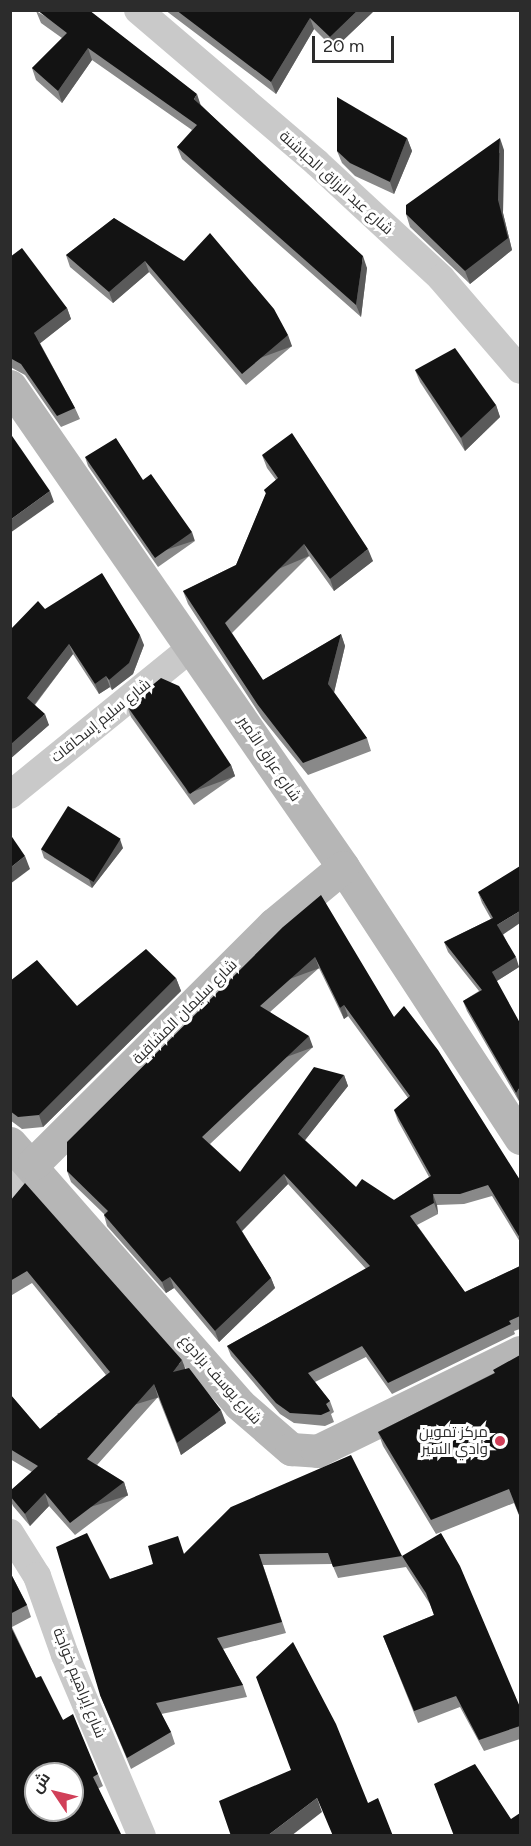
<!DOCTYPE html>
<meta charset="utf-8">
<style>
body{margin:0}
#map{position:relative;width:531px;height:1846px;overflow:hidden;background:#fff;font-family:Figtree,Cairo,sans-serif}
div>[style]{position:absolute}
.street>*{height:28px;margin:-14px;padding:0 14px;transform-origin:14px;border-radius:14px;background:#c9c9c9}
.secondary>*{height:33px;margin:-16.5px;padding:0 16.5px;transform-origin:16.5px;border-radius:16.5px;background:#b6b6b6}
.wall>*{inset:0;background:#898989}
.shaded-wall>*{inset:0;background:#5a5a5a;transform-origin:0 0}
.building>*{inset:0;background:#131313;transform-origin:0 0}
.dots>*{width:16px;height:16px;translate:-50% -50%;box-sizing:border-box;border:3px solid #fff;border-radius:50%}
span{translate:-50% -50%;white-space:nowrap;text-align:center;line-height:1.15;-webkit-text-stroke:6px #fff;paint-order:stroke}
.street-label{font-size:15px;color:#2c2c2c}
.poi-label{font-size:15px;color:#2c2c2c}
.right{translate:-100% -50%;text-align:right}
.frame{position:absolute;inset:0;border:12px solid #2c2c2c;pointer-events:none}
.north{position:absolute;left:24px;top:1762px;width:60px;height:60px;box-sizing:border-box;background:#fff;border:2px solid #ababab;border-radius:50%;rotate:305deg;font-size:16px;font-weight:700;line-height:24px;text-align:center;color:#2c2c2c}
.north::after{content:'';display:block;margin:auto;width:21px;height:27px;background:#d14059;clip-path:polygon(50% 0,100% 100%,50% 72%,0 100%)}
.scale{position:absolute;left:312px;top:36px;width:82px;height:27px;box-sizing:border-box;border:3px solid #2c2c2c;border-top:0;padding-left:8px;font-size:18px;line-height:21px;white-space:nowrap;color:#2c2c2c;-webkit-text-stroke:4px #fff;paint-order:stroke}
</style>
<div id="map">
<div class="street">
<i style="left:138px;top:10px;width:235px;rotate:40.5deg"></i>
<i style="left:317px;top:163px;width:169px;rotate:42.8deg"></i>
<i style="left:441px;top:278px;width:121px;rotate:49.3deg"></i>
<i style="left:10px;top:795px;width:235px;rotate:-39.1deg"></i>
<i style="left:10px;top:1188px;width:33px;rotate:-46deg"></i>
<i style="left:10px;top:1533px;width:51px;rotate:57.9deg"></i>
<i style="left:37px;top:1576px;width:84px;rotate:70.5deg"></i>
<i style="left:65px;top:1655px;width:197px;rotate:67deg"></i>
</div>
<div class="secondary">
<i style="left:10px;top:386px;width:585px;rotate:55.3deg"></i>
<i style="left:343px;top:867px;width:324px;rotate:56.8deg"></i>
<i style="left:10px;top:1143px;width:347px;rotate:48.7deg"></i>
<i style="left:239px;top:1404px;width:69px;rotate:40.9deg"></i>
<i style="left:291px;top:1449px;width:26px;rotate:4deg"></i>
<i style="left:317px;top:1451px;width:226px;rotate:-26deg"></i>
<i style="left:33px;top:1164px;width:340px;rotate:-44.9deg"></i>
<i style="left:274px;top:924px;width:89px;rotate:-39.6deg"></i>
</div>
<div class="wall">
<i style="clip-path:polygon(165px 10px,375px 10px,334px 49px,314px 29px,276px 94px)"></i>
<i style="clip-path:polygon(36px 11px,201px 105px,367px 268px,361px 317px,182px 159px,177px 147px,192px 130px,92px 60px,62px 103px,36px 80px,32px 68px,62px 38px,41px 23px)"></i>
<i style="clip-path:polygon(407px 138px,412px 151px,394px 194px,355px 176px,342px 163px,337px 151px)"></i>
<i style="clip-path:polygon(504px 150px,503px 213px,512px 250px,470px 284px,410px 227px,406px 214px)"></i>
<i style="clip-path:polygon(114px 218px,292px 346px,246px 385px,149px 272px,113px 303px,70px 267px,66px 255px)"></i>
<i style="clip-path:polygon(10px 257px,67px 308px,71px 319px,40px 343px,75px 408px,80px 419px,61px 427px,25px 375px,12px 368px,10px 365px)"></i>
<i style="clip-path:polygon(415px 370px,496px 405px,500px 417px,465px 451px,420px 382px)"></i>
<i style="clip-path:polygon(262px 455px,373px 561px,334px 591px,309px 556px,232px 633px,263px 680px,341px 634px,345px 646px,334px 692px,367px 738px,371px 751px,308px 775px,262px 718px,188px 604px,183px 591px,236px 565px,266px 494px,264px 490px,276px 480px,267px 468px)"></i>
<i style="clip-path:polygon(85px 457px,143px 480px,195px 541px,158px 567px,88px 466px)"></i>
<i style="clip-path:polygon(45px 609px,144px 645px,133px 674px,112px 690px,110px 687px,99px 694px,73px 654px,35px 705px,49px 725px,10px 759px,10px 630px)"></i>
<i style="clip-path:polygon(127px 706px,231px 765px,235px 776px,194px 805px,131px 717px)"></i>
<i style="clip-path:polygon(123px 848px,92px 888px,44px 858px,41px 849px)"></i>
<i style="clip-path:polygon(478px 892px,503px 934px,519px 967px,497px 981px,520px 1103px,467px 1011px,463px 1001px,479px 991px,448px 952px,444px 942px,491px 919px,482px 903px)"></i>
<i style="clip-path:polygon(evenodd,283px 927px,394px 1017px,520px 1180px,520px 1242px,492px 1196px,464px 1204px,437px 1205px,438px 1214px,417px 1225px,465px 1292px,520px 1266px,520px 1329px,514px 1331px,515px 1334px,392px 1394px,366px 1357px,315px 1382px,330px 1401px,334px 1412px,331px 1414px,334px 1422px,325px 1426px,294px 1423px,280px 1414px,231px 1356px,227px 1346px,366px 1269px,288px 1184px,242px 1231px,271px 1278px,275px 1288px,219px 1342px,174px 1288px,166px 1293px,107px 1226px,104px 1215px,104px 1214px,71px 1182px,67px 1171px,283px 927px,319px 968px,344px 1019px,348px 1016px,408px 1098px,394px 1110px,398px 1121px,429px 1177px,394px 1200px,356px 1187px,305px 1140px,348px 1086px,344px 1075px,240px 1172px,210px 1144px,313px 1047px,270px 1012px,319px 968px)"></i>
<i style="clip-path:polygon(176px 978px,181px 991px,43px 1127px,22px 1129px,10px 1120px,10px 981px,77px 1006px)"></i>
<i style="clip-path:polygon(10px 1223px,185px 1369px,226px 1423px,181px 1455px,158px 1397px,97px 1465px,124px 1482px,128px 1495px,75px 1535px,49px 1506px,30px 1526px,13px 1506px,10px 1499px,10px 1491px,32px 1472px,10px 1459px,10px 1394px,40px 1429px,106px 1375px,32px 1283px,12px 1295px,10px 1298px)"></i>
<i style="clip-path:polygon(520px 1355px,520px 1518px,514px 1503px,436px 1534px,383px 1446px,378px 1432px,494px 1373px)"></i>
<i style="clip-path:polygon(231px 1507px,402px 1556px,520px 1707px,520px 1739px,484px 1751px,460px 1707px,418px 1723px,383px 1636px,434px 1615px,430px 1604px,406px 1567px,338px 1578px,332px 1564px,263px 1565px,286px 1633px,223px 1649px,243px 1685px,247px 1697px,161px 1714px,171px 1732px,175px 1744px,131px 1769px,100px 1695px,110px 1579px,184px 1554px)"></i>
<i style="clip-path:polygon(10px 1572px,27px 1605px,31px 1617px,12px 1627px,36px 1678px,98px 1774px,103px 1786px,10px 1836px)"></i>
</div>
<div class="shaded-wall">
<i style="clip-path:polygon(358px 10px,375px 10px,334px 49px,330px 37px)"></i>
<i style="clip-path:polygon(310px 18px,314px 29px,276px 94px,271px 82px)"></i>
<i style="clip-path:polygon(88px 48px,92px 60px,62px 103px,58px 91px)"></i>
<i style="clip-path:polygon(197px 94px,201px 106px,194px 99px)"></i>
<i style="clip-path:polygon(407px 138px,412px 151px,394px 194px,390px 182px)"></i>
<i style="clip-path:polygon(500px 138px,504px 150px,503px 213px,512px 250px,470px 284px,465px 271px,498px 200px)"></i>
<i style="clip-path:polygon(363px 256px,367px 268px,361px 317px,356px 305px)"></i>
<i style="clip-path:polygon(145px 261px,149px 272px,113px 303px,109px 292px)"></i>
<i style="clip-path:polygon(67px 308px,71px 319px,38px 345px,34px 333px)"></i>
<i style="left:288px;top:335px;width:12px;height:60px;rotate:70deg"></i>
<i style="clip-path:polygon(496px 405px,500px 417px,465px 451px,461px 438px)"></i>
<i style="clip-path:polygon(50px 491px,54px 502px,10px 533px,10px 520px)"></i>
<i style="left:192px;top:532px;width:9px;height:45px;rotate:72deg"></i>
<i style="left:304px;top:544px;width:13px;height:112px;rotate:67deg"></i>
<i style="clip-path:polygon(368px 549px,373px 561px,334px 591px,330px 579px)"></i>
<i style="clip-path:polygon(341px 634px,345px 646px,333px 697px,328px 684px)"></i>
<i style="clip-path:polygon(140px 635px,144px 645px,133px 674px,112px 690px,109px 680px)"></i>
<i style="clip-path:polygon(69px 644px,73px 654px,31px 709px,27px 698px)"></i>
<i style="clip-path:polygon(106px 676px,110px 687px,99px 694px,95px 684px)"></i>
<i style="clip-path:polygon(45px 714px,49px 725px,10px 759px,10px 745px)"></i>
<i style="left:231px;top:765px;width:12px;height:50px;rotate:70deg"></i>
<i style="clip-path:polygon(120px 839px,123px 848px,92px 888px,89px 879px)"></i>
<i style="clip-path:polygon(25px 856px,30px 869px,10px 884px,10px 868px)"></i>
<i style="clip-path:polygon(520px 911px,520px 923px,501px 936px,497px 925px)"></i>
<i style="left:315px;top:957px;width:12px;height:74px;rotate:70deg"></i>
<i style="clip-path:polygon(516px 957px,519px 967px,495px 982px,492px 972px)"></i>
<i style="clip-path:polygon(176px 978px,181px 991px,43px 1127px,39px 1115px)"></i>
<i style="clip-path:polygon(344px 1005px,348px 1016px,344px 1019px,340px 1008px)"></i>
<i style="left:309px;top:1036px;width:12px;height:147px;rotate:70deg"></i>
<i style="clip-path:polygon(344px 1075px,348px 1086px,302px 1144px,298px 1134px)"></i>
<i style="clip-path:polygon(520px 1087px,520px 1103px,516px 1093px)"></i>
<i style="clip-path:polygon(284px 1174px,288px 1184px,240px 1233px,236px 1222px)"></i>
<i style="clip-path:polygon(433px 1194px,437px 1205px,438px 1214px,434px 1203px)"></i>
<i style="clip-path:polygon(170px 1277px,174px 1288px,166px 1293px,162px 1282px)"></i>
<i style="clip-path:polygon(271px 1278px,275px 1288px,219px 1342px,215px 1331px)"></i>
<i style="clip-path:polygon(182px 1360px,187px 1373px,173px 1372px)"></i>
<i style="left:154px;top:1384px;width:14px;height:101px;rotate:73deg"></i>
<i style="clip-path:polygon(221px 1410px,226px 1423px,181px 1455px,177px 1443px)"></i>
<i style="left:124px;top:1482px;width:14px;height:68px;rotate:73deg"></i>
<i style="clip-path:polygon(45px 1493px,49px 1506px,30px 1526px,25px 1514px)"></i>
<i style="clip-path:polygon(317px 1798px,322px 1812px,291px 1836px,267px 1836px)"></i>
</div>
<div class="building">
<i style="clip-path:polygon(37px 10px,89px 10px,197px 94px,194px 99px,363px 256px,356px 305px,177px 147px,197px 125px,88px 48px,58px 91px,32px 68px,67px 33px)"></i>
<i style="clip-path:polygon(176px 10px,358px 10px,330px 37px,310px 18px,271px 82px)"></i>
<i style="clip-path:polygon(337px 97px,407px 138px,390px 182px,350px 163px,337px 151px)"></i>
<i style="clip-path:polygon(500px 138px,498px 200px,508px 238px,465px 271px,406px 214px,406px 205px)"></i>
<i style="clip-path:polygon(114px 218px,184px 261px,210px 233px,274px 309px,288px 335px,242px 374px,145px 261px,109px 292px,66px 255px)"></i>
<i style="clip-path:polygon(22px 248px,67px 308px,34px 333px,75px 408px,57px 416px,21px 364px,10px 358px,10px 257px)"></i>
<i style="clip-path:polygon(455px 348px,496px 405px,461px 438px,415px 370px)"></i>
<i style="clip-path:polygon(10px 433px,50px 491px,10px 520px)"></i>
<i style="clip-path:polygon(292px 433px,368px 549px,330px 579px,304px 544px,225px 623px,263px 680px,341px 634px,328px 684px,367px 738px,303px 763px,258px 705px,183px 591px,236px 565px,266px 493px,264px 490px,278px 478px,262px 455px)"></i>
<i style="clip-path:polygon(116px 438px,143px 480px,151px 474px,192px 532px,155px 558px,85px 457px)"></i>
<i style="clip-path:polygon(102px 573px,140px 635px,129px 663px,109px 680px,106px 676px,95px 684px,69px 644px,27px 698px,45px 714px,10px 745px,10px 630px,38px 601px,45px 609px)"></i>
<i style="clip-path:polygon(161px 678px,179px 686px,231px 765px,190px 794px,127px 706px)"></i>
<i style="left:68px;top:806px;width:62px;height:51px;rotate:32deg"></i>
<i style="clip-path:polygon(10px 834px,25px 856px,10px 868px)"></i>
<i style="clip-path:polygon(520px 866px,520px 911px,497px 925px,516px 957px,492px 972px,520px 1023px,520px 1087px,516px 1093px,463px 1001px,482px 990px,444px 942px,493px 918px,478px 892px)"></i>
<i style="clip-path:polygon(evenodd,321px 895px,394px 1017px,404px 1006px,438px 1050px,520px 1180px,520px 1238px,488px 1185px,460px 1194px,433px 1194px,434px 1203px,410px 1216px,465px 1292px,520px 1266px,520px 1316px,509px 1321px,511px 1324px,388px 1383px,362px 1346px,308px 1373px,330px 1401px,326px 1404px,330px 1411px,321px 1415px,290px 1413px,276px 1403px,227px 1346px,370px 1266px,284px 1174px,236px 1222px,271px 1278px,215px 1331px,170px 1277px,162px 1282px,104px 1215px,108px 1211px,67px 1171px,67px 1142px,283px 927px,321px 895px,315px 957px,340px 1008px,344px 1005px,410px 1096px,394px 1110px,431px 1176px,394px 1200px,362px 1179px,356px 1187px,298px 1134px,344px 1075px,314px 1067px,240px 1172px,202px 1137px,309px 1036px,260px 1006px,315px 957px)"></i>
<i style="clip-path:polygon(146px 949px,176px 978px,39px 1115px,18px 1117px,10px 1111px,10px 981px,37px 960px,77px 1006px)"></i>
<i style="clip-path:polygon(25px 1183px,182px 1360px,173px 1372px,189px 1368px,221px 1410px,177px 1443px,154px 1384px,87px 1459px,124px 1482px,70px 1523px,45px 1493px,25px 1514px,10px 1496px,10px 1491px,38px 1466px,10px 1449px,10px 1394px,40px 1429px,110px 1372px,27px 1271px,10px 1281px,10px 1201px)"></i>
<i style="clip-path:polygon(520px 1355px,520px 1517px,509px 1489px,431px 1520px,378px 1432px,495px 1373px,493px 1370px)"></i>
<i style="clip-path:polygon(351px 1455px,402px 1556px,333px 1567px,328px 1553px,259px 1554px,282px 1622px,217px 1638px,243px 1685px,156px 1703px,171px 1732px,127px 1758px,100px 1695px,56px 1547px,87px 1533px,110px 1579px,153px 1564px,148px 1546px,178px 1536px,184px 1554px,231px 1507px)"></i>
<i style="clip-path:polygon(441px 1533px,460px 1566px,520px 1707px,520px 1726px,479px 1740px,456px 1696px,414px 1711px,383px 1636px,434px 1615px,426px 1593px,402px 1556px)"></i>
<i style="clip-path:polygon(10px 1572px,27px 1605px,10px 1614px)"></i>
<i style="clip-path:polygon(evenodd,10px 1625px,36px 1678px,41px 1676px,63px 1720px,73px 1714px,98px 1774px,93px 1777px,122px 1836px,10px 1836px,10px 1625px,36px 1774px,72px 1774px,72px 1810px,36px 1810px,36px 1774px)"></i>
<i style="clip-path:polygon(293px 1642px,336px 1724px,368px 1803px,378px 1798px,393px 1836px,333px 1836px,317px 1798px,267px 1836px,231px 1836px,219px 1801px,291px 1770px,256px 1677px)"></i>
<i style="clip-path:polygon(475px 1764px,511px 1819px,520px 1813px,520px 1836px,454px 1836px,434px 1784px)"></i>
</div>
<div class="dots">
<i style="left:500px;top:1441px;background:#d14059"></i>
</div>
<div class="street-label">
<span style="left:336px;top:183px;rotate:42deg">شارع عبد الرزاق الحباشنة</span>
<span style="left:101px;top:721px;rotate:-39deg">شارع سليم إسحاقات</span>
<span style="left:269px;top:759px;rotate:56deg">شارع عراق الأمير</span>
<span style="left:185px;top:1012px;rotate:-45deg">شارع سليمان المشاقبة</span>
<span style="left:220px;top:1380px;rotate:48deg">شارع يوسف بزادوغ</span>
<span style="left:79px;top:1683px;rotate:68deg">شارع إبراهيم خواجة</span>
</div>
<div class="poi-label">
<span class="right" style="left:488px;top:1441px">مركز تموين<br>وادي السير</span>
</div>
<div class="frame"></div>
<div class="north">ش</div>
<div class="scale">20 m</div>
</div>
